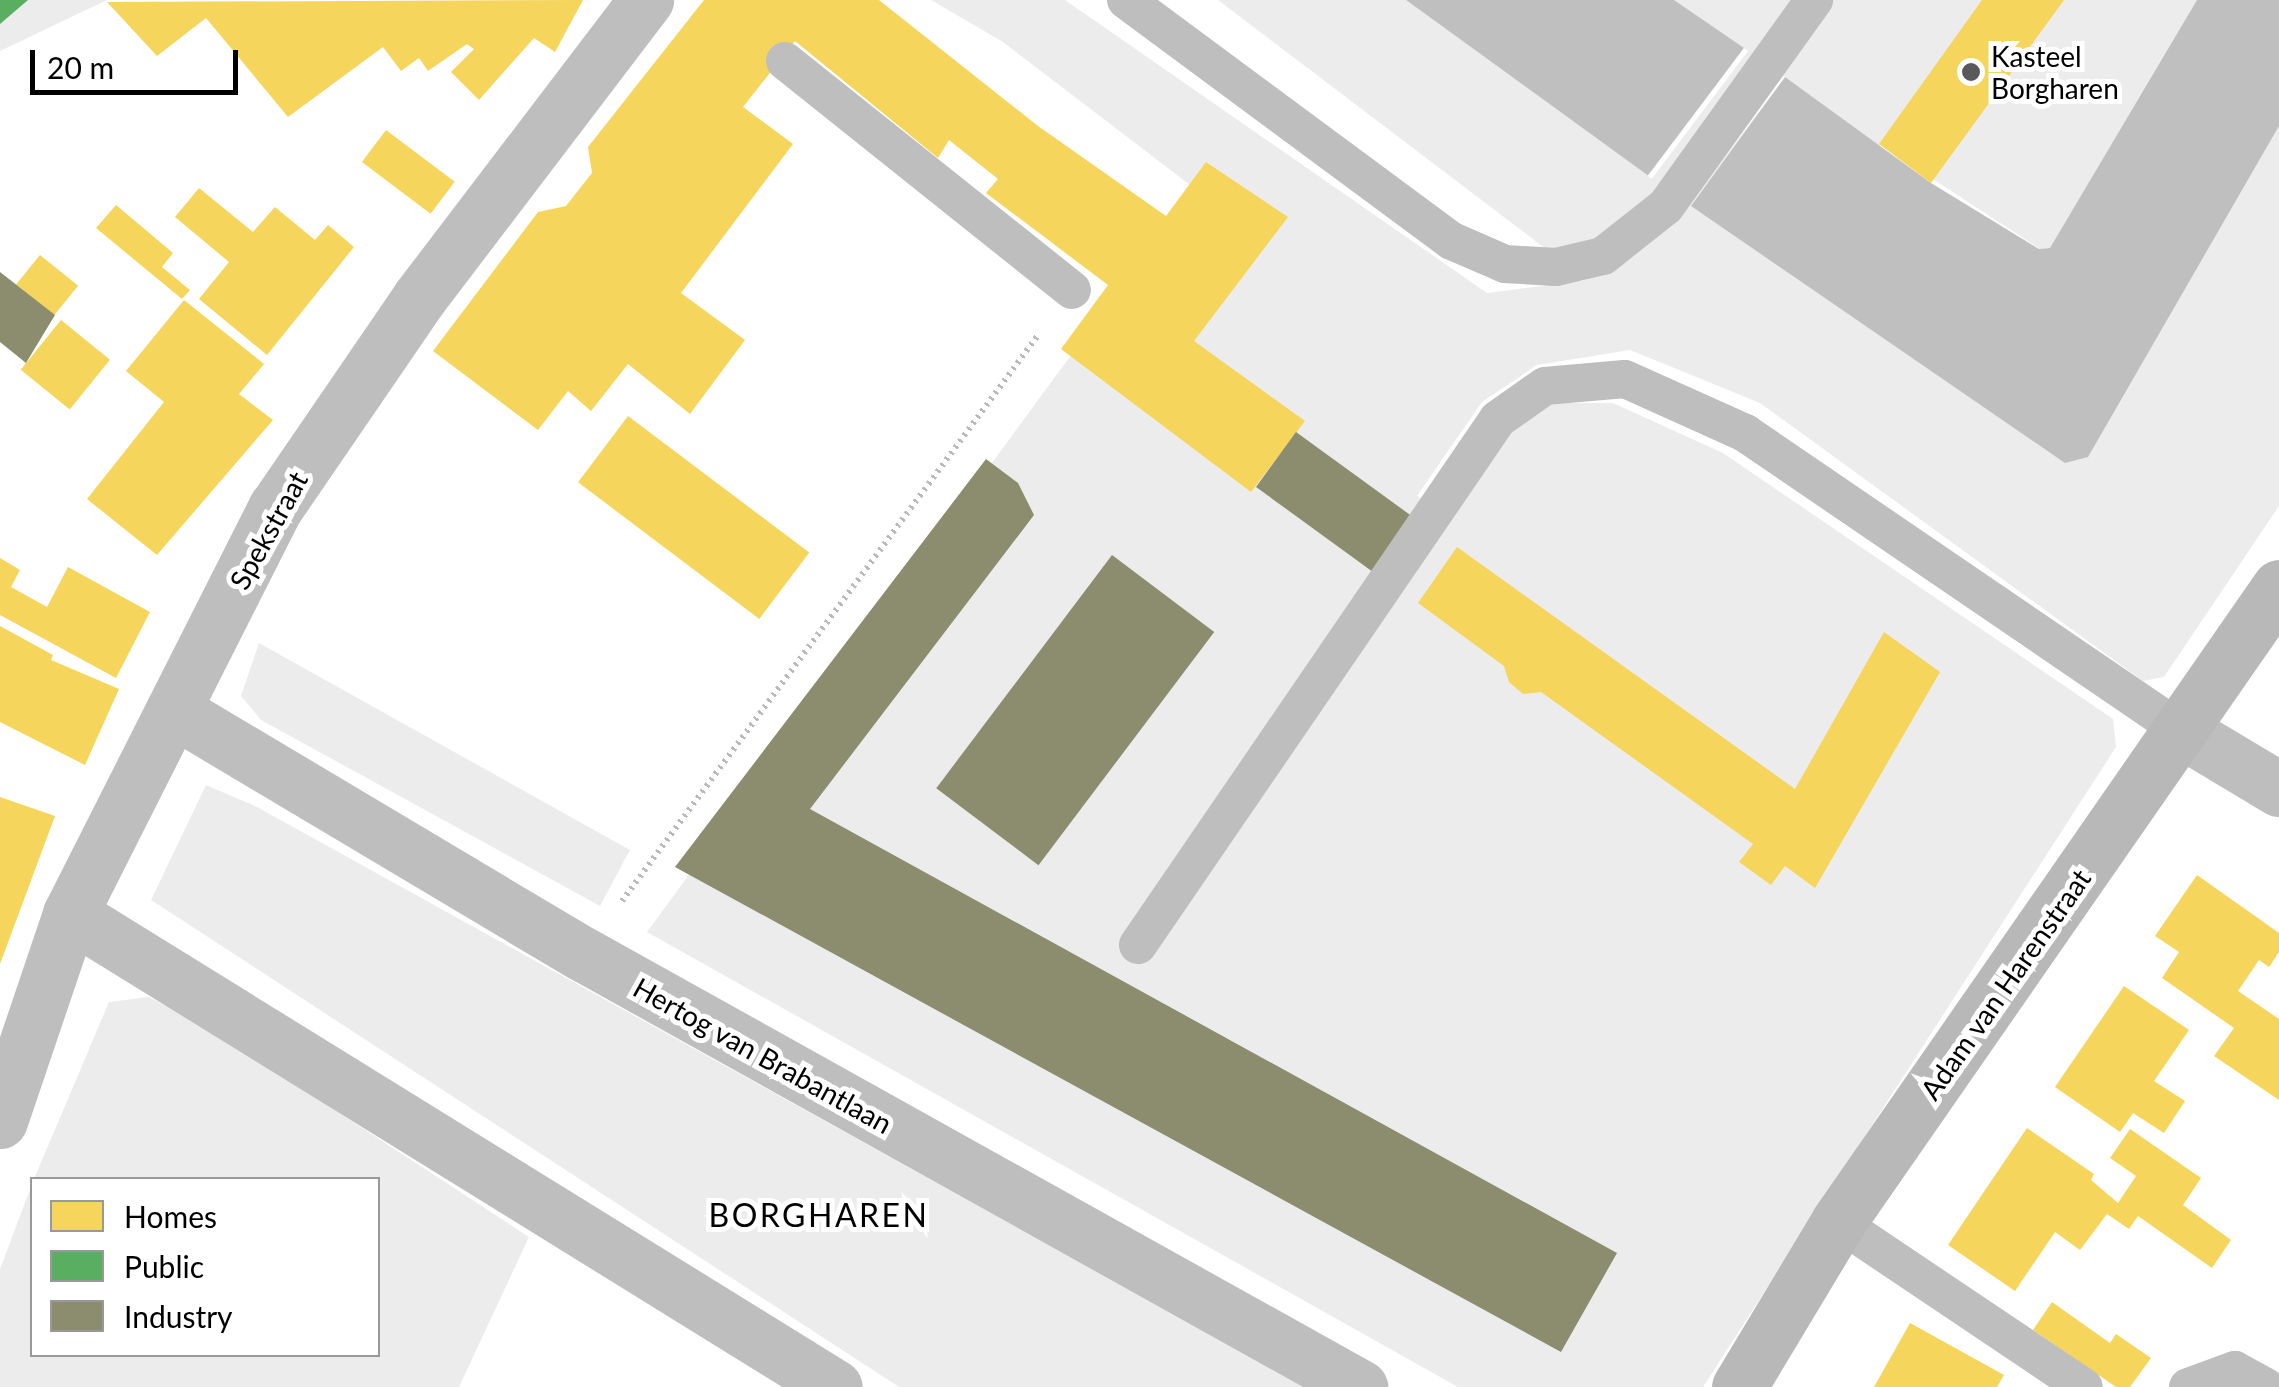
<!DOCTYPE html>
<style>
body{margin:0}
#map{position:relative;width:2279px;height:1387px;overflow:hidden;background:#fff;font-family:Lato,sans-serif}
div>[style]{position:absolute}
.green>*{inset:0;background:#ececec}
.water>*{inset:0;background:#bfbfbf}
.pier>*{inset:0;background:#fff;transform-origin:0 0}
.homes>*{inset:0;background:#f6d55c;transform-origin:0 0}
.public>*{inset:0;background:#5aae61}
.industry>*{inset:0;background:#8c8c6e;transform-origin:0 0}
.path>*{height:6px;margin-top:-3px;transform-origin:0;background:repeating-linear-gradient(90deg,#b9b9b9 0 2.5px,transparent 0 7.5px)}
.lane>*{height:38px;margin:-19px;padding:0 19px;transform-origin:19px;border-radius:19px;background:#bebebe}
.street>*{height:55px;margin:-27.5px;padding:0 27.5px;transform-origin:27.5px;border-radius:27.5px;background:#bebebe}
.secondary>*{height:55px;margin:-27.5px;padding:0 27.5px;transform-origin:27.5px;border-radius:27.5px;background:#b8b8b8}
.dots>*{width:28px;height:28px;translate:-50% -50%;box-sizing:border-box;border:5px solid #fff;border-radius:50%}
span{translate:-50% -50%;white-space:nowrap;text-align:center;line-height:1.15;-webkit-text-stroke:10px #fff;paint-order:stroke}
.poi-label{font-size:28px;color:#000}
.left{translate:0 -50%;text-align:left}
.street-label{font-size:28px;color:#000}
.quarter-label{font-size:32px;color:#000;letter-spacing:2.5px}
.legend{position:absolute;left:30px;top:1177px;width:350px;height:180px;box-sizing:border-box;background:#fff;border:2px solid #999;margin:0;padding:12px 18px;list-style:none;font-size:30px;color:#000}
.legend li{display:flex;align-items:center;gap:20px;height:50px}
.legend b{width:50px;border:2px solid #999}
.scale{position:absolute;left:30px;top:50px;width:208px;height:45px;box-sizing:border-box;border:5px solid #000;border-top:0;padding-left:12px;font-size:30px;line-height:35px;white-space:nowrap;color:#000;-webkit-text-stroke:8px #fff;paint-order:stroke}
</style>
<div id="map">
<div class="green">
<i style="clip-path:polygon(0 0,107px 0,0 51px)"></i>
<i style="clip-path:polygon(931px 0,1065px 0,1487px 293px,1587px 280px,1218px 0,1406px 0,1650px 177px,1743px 49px,1674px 0,2197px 0,2051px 248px,2040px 249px,1879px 144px,2065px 463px,2088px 456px,2279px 126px,2279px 506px,2164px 677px,2143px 681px,1760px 403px,1630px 350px,1537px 365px,1482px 402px,1417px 496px,1452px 518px,1513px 431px,1554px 403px,1613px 403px,1723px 453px,2113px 719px,2116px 747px,1703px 1387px,1458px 1387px,647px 932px,1194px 188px,1003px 42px)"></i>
<i style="clip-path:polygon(259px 643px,630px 850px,600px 906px,261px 720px,241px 696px)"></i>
<i style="clip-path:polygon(206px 785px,257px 807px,1306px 1387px,899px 1387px,151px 900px)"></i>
<i style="clip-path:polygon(149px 997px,217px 1033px,529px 1237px,459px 1387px,0 1387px,0 1269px,32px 1184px,32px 1354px,378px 1354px,378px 1180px,34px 1179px,109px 1002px)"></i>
</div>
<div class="water">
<i style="clip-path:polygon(1406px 0,1674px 0,1744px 48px,1650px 177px)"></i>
<i style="clip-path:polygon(2197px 0,2279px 0,2279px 126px,2088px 457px,2065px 463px,1691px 206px,1785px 77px,1931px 183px,2039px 249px,2050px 248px)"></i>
</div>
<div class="pier">
<i style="left:1744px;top:48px;width:5px;height:160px;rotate:37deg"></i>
<i style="left:1781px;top:74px;width:5px;height:160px;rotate:37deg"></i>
</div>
<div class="homes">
<i style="clip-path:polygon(583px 0,555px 52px,534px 38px,479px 100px,451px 72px,474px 49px,467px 44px,428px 71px,419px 58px,401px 71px,383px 47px,288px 117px,206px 18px,157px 56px,107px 2px)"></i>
<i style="clip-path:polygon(704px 0,879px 0,1038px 126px,1166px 216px,1206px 162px,1288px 217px,1194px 341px,1305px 421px,1251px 492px,1061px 349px,1108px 285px,986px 193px,998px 179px,949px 140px,938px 158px,795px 41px,743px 107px,793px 144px,681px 293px,745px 340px,690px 414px,628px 364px,591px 411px,568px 391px,538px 430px,433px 351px,538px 212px,566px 206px,592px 173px,588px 147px)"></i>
<i style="clip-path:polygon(1982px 0,2064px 0,1931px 183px,1879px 144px)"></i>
<i style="left:386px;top:130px;width:86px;height:40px;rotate:37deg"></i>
<i style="clip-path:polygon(199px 188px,253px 232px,275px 207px,315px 240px,328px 225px,354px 247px,267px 355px,199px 299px,229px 262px,175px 217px)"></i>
<i style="clip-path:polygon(116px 205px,173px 253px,162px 267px,190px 290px,182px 299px,96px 228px)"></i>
<i style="left:40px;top:255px;width:49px;height:38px;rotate:39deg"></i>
<i style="clip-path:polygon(184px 300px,264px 364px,239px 394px,273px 420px,157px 555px,87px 499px,164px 402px,126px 371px)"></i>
<i style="left:61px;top:320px;width:63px;height:64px;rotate:39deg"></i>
<i style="left:628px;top:416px;width:227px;height:83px;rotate:37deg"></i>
<i style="clip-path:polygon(1457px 547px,1795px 789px,1884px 632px,1940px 672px,1815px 888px,1785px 866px,1771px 885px,1739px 862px,1753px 844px,1541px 692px,1523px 694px,1509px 682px,1504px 666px,1418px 603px)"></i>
<i style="clip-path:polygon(0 558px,20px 570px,11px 587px,47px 607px,68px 567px,150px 612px,116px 678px,0 615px)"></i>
<i style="clip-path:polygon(0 626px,53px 655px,51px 660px,119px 689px,85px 765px,0 722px)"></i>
<i style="clip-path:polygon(0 797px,55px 816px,0 964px)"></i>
<i style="clip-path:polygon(2197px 875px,2279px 933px,2279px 952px,2269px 967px,2259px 960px,2238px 991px,2279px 1019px,2279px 1100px,2214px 1056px,2234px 1028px,2162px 978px,2179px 952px,2155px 936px)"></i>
<i style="clip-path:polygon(2124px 986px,2189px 1030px,2154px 1081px,2185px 1101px,2164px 1133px,2133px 1113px,2120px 1132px,2055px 1087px)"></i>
<i style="clip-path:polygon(2027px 1128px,2094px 1174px,2091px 1180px,2118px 1203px,2136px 1176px,2110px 1158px,2130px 1129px,2201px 1178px,2183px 1205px,2231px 1240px,2212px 1268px,2138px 1216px,2129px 1229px,2107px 1214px,2080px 1250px,2055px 1232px,2015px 1291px,1948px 1245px)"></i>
<i style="clip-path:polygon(2052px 1302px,2110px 1343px,2116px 1334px,2151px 1358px,2130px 1387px,2116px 1387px,2033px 1330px)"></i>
<i style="clip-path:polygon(1910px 1323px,2004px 1375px,1997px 1387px,1874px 1387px)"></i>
</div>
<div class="public">
<i style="clip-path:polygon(0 0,28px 0,0 24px)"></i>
</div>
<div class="industry">
<i style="clip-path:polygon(0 272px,55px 315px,26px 363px,0 342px)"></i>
<i style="left:1296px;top:432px;width:153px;height:68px;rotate:36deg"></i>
<i style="clip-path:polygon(986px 459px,1018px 483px,1034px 515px,810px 809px,1617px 1253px,1561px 1352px,675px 867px)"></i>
<i style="left:1112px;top:555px;width:128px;height:292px;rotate:37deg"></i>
</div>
<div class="path">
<i style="left:622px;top:901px;width:702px;rotate:-53.68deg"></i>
</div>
<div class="lane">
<i style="left:1126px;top:0;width:405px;rotate:36.5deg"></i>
<i style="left:1452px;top:241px;width:58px;rotate:23.5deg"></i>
<i style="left:1505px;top:264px;width:51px;rotate:3.4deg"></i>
<i style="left:1556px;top:267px;width:48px;rotate:-13.2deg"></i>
<i style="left:1603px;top:256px;width:80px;rotate:-38.4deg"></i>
<i style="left:1666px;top:206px;width:254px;rotate:-54.3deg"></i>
<i style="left:785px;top:61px;width:367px;rotate:38.6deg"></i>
<i style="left:1138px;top:945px;width:637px;rotate:-55.61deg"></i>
<i style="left:1498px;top:419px;width:57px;rotate:-35.1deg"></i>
<i style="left:1545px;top:386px;width:80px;rotate:-5deg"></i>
<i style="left:1625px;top:379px;width:132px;rotate:24.2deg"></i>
<i style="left:1745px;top:433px;width:529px;rotate:34.29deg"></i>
<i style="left:1838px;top:1222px;width:296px;rotate:33.9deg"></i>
<i style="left:2188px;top:1387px;width:50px;rotate:-19.9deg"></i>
<i style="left:2235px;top:1370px;width:35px;rotate:29deg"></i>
</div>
<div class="street">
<i style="left:173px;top:710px;width:477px;rotate:30.8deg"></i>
<i style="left:583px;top:954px;width:890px;rotate:29.13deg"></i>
<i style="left:2182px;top:731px;width:113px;rotate:30.9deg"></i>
<i style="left:70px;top:914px;width:899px;rotate:31.73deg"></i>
<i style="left:0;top:1121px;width:219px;rotate:-71.3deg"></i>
<i style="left:70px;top:914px;width:456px;rotate:-63.2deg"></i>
<i style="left:276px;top:507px;width:253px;rotate:-55.6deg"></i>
<i style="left:419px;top:298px;width:375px;rotate:-52.7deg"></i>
</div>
<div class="secondary">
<i style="left:1739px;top:1387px;width:192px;rotate:-59deg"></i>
<i style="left:1838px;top:1222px;width:773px;rotate:-55.22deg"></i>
</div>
<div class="dots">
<i style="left:1971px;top:72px;background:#595959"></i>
</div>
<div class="poi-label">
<span class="left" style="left:1991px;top:72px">Kasteel<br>Borgharen</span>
</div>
<div class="street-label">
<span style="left:268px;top:530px;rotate:-61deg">Spekstraat</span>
<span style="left:2005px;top:984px;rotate:-55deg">Adam van Harenstraat</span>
<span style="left:763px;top:1055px;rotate:29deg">Hertog van Brabantlaan</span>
</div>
<div class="quarter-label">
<span style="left:819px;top:1215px">BORGHAREN</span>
</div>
<ul class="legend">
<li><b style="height:28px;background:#f6d55c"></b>Homes</li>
<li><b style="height:28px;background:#5aae61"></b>Public</li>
<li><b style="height:28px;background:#8c8c6e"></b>Industry</li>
</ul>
<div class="scale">20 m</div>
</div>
